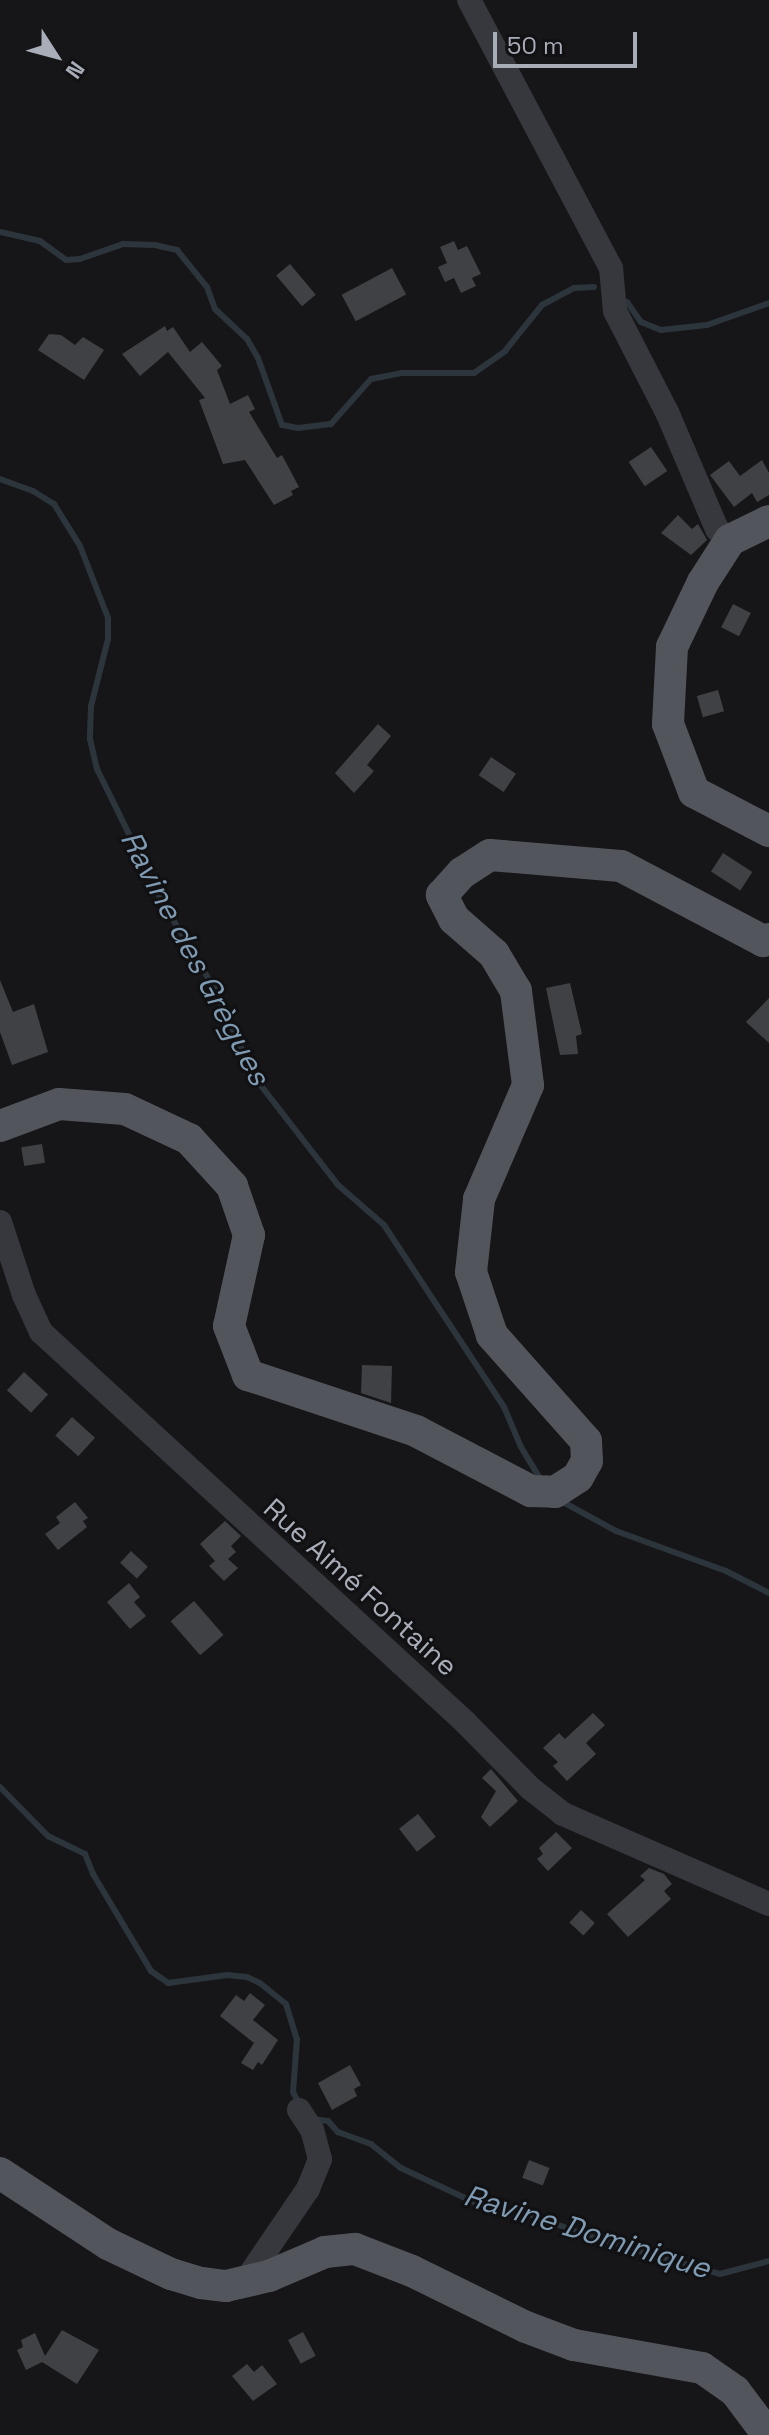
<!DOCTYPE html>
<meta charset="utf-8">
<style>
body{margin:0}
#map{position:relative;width:769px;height:2435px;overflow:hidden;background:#161618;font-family:"Space Grotesk",sans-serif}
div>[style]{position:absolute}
.stream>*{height:6px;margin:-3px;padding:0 3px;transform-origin:3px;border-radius:3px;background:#2c353c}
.building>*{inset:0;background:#404145;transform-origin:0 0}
.minor>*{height:24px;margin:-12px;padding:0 12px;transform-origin:12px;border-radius:12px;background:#37383d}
.major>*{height:32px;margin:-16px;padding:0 16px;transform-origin:16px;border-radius:16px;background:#53555c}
span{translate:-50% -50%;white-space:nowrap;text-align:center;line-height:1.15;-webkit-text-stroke:6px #111113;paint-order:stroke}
.street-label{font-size:28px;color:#a8adb8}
.water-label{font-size:30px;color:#7f9bb3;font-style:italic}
.north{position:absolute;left:16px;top:16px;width:80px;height:80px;-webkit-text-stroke:6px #111113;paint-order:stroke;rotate:126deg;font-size:22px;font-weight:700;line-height:32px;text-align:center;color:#a8adb8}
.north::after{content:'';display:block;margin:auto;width:28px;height:36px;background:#a8adb8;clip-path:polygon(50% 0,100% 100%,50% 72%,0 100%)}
.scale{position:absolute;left:493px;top:32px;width:144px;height:36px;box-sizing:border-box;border:4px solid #a8adb8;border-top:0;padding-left:10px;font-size:24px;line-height:28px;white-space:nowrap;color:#a8adb8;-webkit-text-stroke:6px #111113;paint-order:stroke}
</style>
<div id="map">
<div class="stream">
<i style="left:0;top:232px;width:41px;rotate:12.7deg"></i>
<i style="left:40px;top:241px;width:32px;rotate:36deg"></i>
<i style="left:66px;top:260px;width:14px;rotate:-4deg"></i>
<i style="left:80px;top:259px;width:46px;rotate:-19.2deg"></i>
<i style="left:123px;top:244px;width:32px;rotate:2deg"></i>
<i style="left:155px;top:245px;width:23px;rotate:13deg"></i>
<i style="left:177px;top:250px;width:48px;rotate:51deg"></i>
<i style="left:207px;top:287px;width:23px;rotate:70deg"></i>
<i style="left:215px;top:309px;width:44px;rotate:43.2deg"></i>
<i style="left:247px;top:339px;width:22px;rotate:60deg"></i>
<i style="left:258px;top:358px;width:71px;rotate:70.3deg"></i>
<i style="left:282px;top:425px;width:16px;rotate:11deg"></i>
<i style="left:298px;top:428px;width:33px;rotate:-7deg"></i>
<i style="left:331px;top:424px;width:60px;rotate:-48.4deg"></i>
<i style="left:371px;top:379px;width:31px;rotate:-11deg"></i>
<i style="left:401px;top:373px;width:73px"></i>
<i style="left:474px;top:373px;width:38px;rotate:-35deg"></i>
<i style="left:505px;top:351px;width:59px;rotate:-51.2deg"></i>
<i style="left:542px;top:305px;width:36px;rotate:-28deg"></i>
<i style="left:574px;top:288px;width:20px;rotate:-3deg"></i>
<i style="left:627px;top:302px;width:24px;rotate:55deg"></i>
<i style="left:641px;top:322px;width:22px;rotate:22deg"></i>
<i style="left:661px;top:330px;width:46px;rotate:-6.2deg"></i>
<i style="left:707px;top:325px;width:66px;rotate:-19.5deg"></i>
<i style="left:0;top:479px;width:35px;rotate:20deg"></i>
<i style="left:33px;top:491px;width:25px;rotate:32deg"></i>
<i style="left:54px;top:504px;width:49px;rotate:58.2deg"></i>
<i style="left:80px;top:546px;width:77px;rotate:68.7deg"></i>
<i style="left:108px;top:618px;width:21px;rotate:90deg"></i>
<i style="left:108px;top:639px;width:69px;rotate:104.2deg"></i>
<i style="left:91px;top:706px;width:33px;rotate:92deg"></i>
<i style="left:90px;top:739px;width:31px;rotate:77deg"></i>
<i style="left:97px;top:769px;width:149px;rotate:63.8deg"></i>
<i style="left:163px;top:903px;width:99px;rotate:59deg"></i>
<i style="left:214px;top:988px;width:99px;rotate:65.5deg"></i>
<i style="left:255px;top:1078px;width:135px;rotate:52.2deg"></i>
<i style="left:338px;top:1185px;width:61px;rotate:41deg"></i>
<i style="left:384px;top:1225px;width:218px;rotate:56.6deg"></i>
<i style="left:504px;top:1407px;width:43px;rotate:67deg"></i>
<i style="left:521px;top:1447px;width:41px;rotate:59deg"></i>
<i style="left:561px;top:1501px;width:63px;rotate:28.6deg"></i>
<i style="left:616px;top:1531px;width:117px;rotate:20deg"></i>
<i style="left:726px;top:1571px;width:48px;rotate:27.1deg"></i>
<i style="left:0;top:1787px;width:69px;rotate:45.6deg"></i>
<i style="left:48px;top:1836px;width:41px;rotate:25.9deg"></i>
<i style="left:85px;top:1854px;width:22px;rotate:68deg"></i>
<i style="left:93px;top:1874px;width:113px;rotate:59.1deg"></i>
<i style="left:151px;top:1971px;width:21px;rotate:35deg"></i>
<i style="left:168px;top:1983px;width:60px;rotate:-7.7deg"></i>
<i style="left:227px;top:1975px;width:20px;rotate:6deg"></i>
<i style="left:247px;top:1977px;width:14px;rotate:25deg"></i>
<i style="left:260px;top:1983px;width:33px;rotate:39deg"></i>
<i style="left:286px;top:2004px;width:37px;rotate:73deg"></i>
<i style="left:297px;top:2039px;width:53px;rotate:94.3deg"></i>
<i style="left:293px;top:2092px;width:15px;rotate:62deg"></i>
<i style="left:313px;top:2119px;width:15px;rotate:8deg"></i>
<i style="left:328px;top:2121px;width:15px;rotate:48deg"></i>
<i style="left:338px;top:2132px;width:35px;rotate:20deg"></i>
<i style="left:371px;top:2144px;width:38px;rotate:39deg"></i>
<i style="left:401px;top:2168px;width:85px;rotate:25.1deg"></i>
<i style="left:478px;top:2204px;width:52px;rotate:11.1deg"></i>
<i style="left:529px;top:2214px;width:63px;rotate:20.4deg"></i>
<i style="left:588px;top:2236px;width:137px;rotate:16.1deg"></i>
<i style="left:720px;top:2274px;width:51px;rotate:-14.9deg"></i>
</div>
<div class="building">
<i style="clip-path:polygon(454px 241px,458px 250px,467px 246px,481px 274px,472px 278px,476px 286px,461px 293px,454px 278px,445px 282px,438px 267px,447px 263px,440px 247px)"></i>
<i style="left:290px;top:264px;width:40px;height:18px;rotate:50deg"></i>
<i style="left:392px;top:268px;width:30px;height:57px;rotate:62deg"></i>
<i style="clip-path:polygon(165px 326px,167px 331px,173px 327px,190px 352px,202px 342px,222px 366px,217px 370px,230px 404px,248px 395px,255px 409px,249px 412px,277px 458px,282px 455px,299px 487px,291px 491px,293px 495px,274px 505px,245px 460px,223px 464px,199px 400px,205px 398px,168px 352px,140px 376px,122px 354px)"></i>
<i style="clip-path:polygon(49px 334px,61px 335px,75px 345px,83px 337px,104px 350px,84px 380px,38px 350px)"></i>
<i style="left:651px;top:447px;width:29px;height:27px;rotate:56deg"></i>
<i style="clip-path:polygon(762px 460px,769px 473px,769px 495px,757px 502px,752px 493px,734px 507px,710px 475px,729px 461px,740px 476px)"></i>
<i style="clip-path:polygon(678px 515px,692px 529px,698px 524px,707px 540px,691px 555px,661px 533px)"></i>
<i style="left:733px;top:604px;width:20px;height:26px;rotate:27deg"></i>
<i style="left:718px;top:690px;width:22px;height:22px;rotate:74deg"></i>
<i style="clip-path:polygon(378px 724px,391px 736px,367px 765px,374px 771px,354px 793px,335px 773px)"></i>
<i style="left:491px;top:757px;width:30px;height:22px;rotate:34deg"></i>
<i style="left:723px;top:853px;width:35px;height:22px;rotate:33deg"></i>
<i style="clip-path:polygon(0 980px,13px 1012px,34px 1004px,48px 1052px,12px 1065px,0 1032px)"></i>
<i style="clip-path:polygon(570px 983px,582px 1034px,576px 1036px,578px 1054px,560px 1055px,546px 988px)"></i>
<i style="clip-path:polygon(769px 998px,769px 1043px,746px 1022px)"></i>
<i style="left:42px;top:1144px;width:19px;height:21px;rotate:81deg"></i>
<i style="clip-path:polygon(362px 1365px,392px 1366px,391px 1403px,361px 1393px)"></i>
<i style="left:24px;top:1372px;width:33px;height:25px;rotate:43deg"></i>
<i style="left:72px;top:1417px;width:31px;height:25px;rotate:42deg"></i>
<i style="clip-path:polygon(75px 1502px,88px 1518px,83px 1521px,87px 1527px,58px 1550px,45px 1534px,60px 1523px,56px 1517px)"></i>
<i style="clip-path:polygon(225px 1521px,241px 1536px,231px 1546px,236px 1552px,228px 1559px,238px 1568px,224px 1581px,209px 1566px,215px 1561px,200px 1544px)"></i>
<i style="left:131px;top:1551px;width:23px;height:16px;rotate:43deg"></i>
<i style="clip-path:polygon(129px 1583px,140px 1597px,134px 1602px,146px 1616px,130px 1629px,107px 1602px)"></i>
<i style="left:194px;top:1601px;width:45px;height:31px;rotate:49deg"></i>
<i style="clip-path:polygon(593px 1713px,605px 1725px,586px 1743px,596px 1754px,567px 1781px,553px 1766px,558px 1762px,543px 1748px,559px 1733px,565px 1739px)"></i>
<i style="clip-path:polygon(491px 1769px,518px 1801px,490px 1827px,481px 1817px,496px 1791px,482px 1778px)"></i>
<i style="left:418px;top:1814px;width:29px;height:24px;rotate:52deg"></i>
<i style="clip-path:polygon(556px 1832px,572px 1848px,548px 1871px,537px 1859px,543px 1854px,539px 1848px)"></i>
<i style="clip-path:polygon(649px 1868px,664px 1874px,672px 1884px,664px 1891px,671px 1899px,628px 1937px,607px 1914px,645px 1880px,640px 1876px)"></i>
<i style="left:581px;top:1910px;width:19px;height:17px;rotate:43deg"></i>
<i style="clip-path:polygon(250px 1993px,265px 2005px,253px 2020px,278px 2040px,262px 2065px,258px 2062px,253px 2070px,241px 2063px,254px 2043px,220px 2016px,236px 1995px,244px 2001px)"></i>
<i style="clip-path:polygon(350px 2065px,361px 2085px,354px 2089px,357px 2096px,332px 2110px,318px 2083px)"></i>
<i style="left:529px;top:2160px;width:22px;height:19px;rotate:21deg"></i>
<i style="clip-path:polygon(62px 2330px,99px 2350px,77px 2384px,42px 2362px,26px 2370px,17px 2350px,23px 2347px,21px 2340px,35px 2333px,45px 2356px)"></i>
<i style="left:303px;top:2332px;width:27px;height:17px;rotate:62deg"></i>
<i style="clip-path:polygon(247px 2364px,254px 2372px,262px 2365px,277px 2384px,253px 2401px,232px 2376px)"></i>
</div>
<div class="minor">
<i style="left:469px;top:0;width:303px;rotate:62.1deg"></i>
<i style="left:611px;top:268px;width:43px;rotate:84.7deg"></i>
<i style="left:615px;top:311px;width:114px;rotate:62.8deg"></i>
<i style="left:667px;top:412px;width:127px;rotate:66.9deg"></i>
<i style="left:717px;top:529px;width:17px;rotate:40deg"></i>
<i style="left:0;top:1222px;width:77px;rotate:71.8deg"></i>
<i style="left:24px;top:1295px;width:41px;rotate:65.3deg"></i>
<i style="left:41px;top:1332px;width:576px;rotate:42.61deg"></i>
<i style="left:465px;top:1722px;width:93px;rotate:45.4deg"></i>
<i style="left:530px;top:1788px;width:42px;rotate:38.2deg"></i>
<i style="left:563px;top:1814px;width:225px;rotate:23.6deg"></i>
<i style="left:244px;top:2283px;width:114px;rotate:-55.8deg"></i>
<i style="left:308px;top:2189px;width:32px;rotate:-68deg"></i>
<i style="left:320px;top:2159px;width:30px;rotate:-105deg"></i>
<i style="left:312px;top:2130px;width:24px;rotate:-123deg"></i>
</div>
<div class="major">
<i style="left:769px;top:521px;width:43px;rotate:154deg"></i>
<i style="left:730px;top:540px;width:50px;rotate:122.7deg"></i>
<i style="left:703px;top:582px;width:72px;rotate:115.5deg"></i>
<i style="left:672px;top:647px;width:77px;rotate:93deg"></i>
<i style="left:668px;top:724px;width:73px;rotate:69.1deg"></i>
<i style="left:694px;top:792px;width:85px;rotate:27.5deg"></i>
<i style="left:0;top:1126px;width:63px;rotate:-20.4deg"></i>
<i style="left:59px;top:1104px;width:66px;rotate:4.3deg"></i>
<i style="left:125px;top:1109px;width:71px;rotate:25.1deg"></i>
<i style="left:189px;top:1139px;width:64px;rotate:47.5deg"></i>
<i style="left:232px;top:1186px;width:52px;rotate:70.9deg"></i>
<i style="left:249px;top:1235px;width:93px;rotate:102.4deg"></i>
<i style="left:229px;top:1326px;width:53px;rotate:68.8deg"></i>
<i style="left:248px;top:1375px;width:177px;rotate:18.4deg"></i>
<i style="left:416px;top:1431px;width:130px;rotate:27.6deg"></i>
<i style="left:531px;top:1491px;width:24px;rotate:2deg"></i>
<i style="left:555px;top:1492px;width:27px;rotate:-33deg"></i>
<i style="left:578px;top:1477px;width:18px;rotate:-61deg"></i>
<i style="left:587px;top:1461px;width:20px;rotate:-93deg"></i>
<i style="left:586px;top:1441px;width:142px;rotate:-131.6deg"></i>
<i style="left:492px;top:1335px;width:66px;rotate:-108.4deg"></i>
<i style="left:471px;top:1272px;width:73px;rotate:-83.7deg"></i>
<i style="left:479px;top:1199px;width:124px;rotate:-66.7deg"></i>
<i style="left:528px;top:1085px;width:95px;rotate:-97.3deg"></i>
<i style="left:516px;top:991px;width:43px;rotate:-120.7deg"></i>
<i style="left:494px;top:954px;width:53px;rotate:-138.8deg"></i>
<i style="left:454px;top:919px;width:27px;rotate:-117deg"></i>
<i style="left:442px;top:895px;width:30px;rotate:-48deg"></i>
<i style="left:462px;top:873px;width:33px;rotate:-33deg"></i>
<i style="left:490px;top:855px;width:131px;rotate:4.8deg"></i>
<i style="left:621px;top:866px;width:161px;rotate:27.8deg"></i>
<i style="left:763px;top:941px;width:6px;rotate:-18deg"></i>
<i style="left:0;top:2173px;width:129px;rotate:33.3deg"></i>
<i style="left:108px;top:2244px;width:70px;rotate:25.5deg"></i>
<i style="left:171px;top:2274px;width:31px;rotate:17deg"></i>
<i style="left:201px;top:2283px;width:25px;rotate:7deg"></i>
<i style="left:226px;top:2286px;width:44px;rotate:-13.1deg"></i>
<i style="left:269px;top:2276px;width:61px;rotate:-23.2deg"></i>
<i style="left:325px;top:2252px;width:30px;rotate:-6deg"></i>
<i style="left:355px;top:2249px;width:61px;rotate:21.1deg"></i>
<i style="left:412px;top:2271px;width:127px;rotate:26.2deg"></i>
<i style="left:526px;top:2327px;width:51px;rotate:20.6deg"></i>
<i style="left:574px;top:2345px;width:130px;rotate:10.2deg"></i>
<i style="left:702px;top:2368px;width:40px;rotate:34.9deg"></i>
<i style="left:735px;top:2391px;width:55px;rotate:53.1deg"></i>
</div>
<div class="street-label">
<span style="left:361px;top:1587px;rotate:42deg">Rue Aimé Fontaine</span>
</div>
<div class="water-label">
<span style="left:195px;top:958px;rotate:62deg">Ravine des Grègues</span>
<span style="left:587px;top:2232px;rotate:17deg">Ravine Dominique</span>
</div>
<div class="north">N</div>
<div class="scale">50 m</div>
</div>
